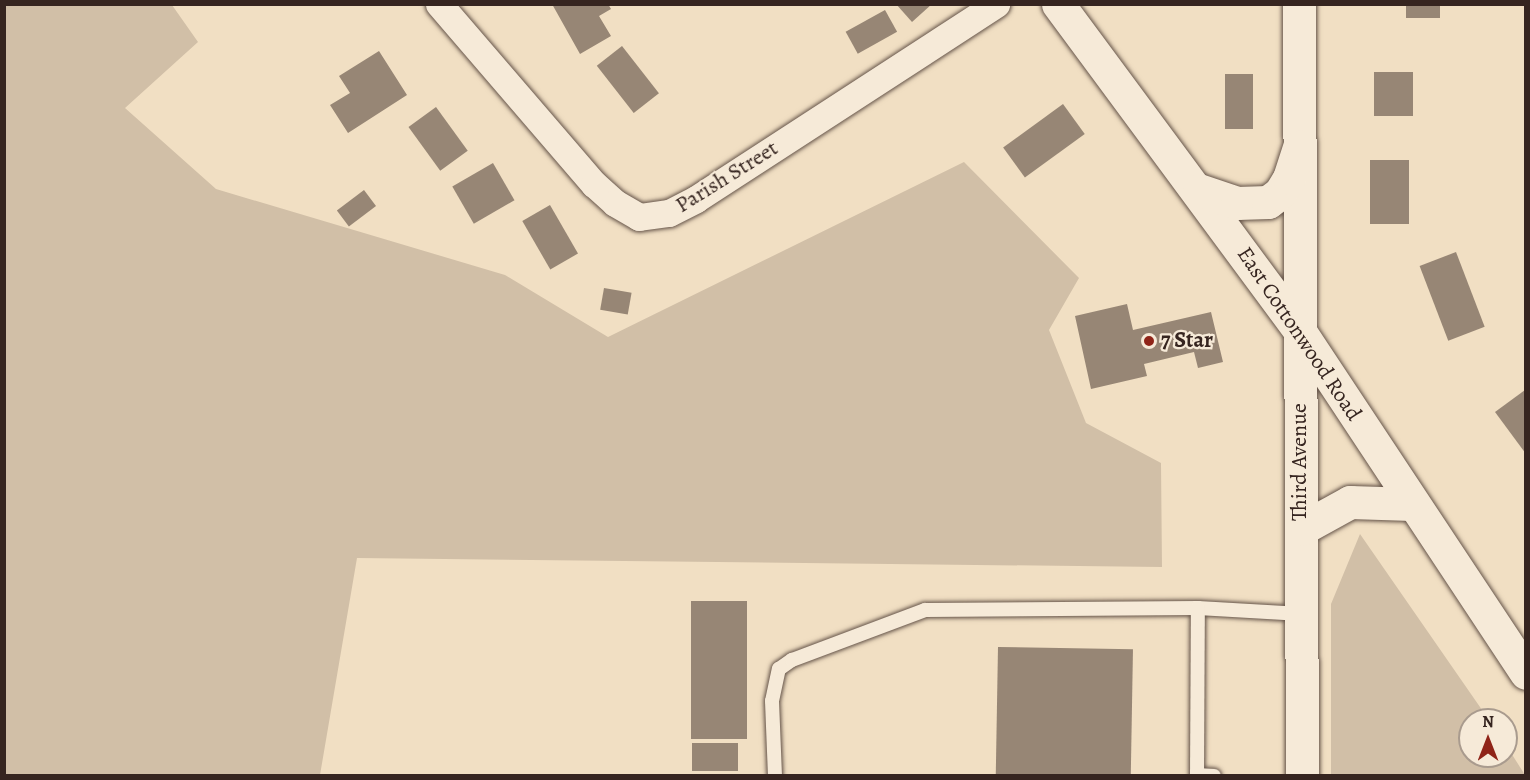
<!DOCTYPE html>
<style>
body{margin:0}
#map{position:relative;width:1530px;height:780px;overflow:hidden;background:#f1dfc3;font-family:Alegreya,serif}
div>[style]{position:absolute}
.green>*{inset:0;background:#d1bfa7}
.building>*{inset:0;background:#978675;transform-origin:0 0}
.roads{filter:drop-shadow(0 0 2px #655449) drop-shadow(0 0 2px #655449)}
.service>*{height:14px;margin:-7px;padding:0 7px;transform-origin:7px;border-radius:7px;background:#f6ead8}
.minor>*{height:27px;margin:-13.5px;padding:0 13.5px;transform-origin:13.5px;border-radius:13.5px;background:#f6ead8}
.tertiary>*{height:33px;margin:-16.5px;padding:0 16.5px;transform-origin:16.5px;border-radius:16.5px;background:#f6ead8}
.secondary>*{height:33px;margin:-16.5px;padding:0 16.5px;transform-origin:16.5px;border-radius:16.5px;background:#f6ead8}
.dots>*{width:16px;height:16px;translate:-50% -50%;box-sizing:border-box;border:3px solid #f6ead8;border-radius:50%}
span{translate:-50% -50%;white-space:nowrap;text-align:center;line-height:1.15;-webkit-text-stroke:4.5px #f6ead8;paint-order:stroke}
.street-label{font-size:22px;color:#362520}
.poi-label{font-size:22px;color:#362520;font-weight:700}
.left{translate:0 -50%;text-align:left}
.frame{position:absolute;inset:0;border:6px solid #362520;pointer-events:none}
.north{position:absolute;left:1458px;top:708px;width:60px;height:60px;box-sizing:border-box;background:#f6ead8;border:2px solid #a99b8e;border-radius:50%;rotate:0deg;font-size:16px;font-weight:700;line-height:24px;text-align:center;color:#362520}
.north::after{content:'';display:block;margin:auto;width:21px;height:27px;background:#8f2418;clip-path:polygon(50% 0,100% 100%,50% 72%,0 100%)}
</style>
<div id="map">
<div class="green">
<i style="clip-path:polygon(5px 4px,172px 5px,198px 42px,125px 108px,216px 189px,505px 275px,608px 337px,964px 162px,1079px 278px,1049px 330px,1086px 423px,1161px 463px,1162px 567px,357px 558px,320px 775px,5px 775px)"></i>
<i style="clip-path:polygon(1360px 534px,1489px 720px,1470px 720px,1470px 756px,1506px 756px,1506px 745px,1525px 775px,1331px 775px,1331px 604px)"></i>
</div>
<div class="building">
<i style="clip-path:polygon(552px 4px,608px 4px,611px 9px,599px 16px,611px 36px,580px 54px)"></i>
<i style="clip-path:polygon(896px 4px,932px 4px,912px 22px)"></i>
<i style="left:1406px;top:4px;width:34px;height:14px"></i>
<i style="left:885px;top:10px;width:25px;height:45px;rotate:61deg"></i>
<i style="left:622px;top:46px;width:60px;height:32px;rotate:52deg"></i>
<i style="clip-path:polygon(379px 51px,407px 95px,348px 133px,330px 105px,350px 93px,339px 76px)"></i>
<i style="left:1374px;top:72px;width:39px;height:44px"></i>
<i style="left:1225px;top:74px;width:28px;height:55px"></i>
<i style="left:1063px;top:104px;width:37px;height:74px;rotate:54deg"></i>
<i style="left:436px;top:107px;width:54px;height:34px;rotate:54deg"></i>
<i style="left:1370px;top:160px;width:39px;height:64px"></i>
<i style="left:493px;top:163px;width:43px;height:47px;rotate:60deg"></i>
<i style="left:364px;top:190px;width:20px;height:34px;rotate:53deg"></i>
<i style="left:550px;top:205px;width:56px;height:32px;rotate:60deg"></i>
<i style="left:1456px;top:252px;width:80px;height:39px;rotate:69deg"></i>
<i style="left:604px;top:288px;width:28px;height:22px;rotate:10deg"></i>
<i style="clip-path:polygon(1127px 304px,1133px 330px,1211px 312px,1223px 362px,1198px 368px,1194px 352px,1144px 364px,1147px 376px,1091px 389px,1075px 316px)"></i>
<i style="clip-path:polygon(1525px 390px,1526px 392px,1526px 454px,1495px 412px)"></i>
<i style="left:691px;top:601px;width:56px;height:138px"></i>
<i style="left:998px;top:647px;width:135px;height:129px;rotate:1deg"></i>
<i style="left:692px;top:743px;width:46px;height:28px"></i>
</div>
<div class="roads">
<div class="service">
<i style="left:1197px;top:775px;width:17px;rotate:3deg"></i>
<i style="left:775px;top:776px;width:75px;rotate:-92.3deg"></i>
<i style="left:772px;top:701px;width:33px;rotate:-78deg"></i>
<i style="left:779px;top:669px;width:16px;rotate:-35deg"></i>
<i style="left:792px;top:660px;width:142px;rotate:-20.6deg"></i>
<i style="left:925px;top:610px;width:273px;rotate:-0.4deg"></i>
<i style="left:1198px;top:608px;width:104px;rotate:3.3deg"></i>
<i style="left:1197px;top:776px;width:168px;rotate:-89.7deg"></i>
</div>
<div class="minor">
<i style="left:439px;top:4px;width:238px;rotate:49.3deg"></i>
<i style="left:594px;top:184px;width:28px;rotate:42deg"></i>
<i style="left:615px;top:203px;width:28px;rotate:30deg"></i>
<i style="left:639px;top:217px;width:30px;rotate:-8deg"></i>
<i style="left:669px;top:213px;width:30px;rotate:-27deg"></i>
<i style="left:696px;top:199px;width:358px;rotate:-33deg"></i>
</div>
<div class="tertiary">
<i style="left:1299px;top:4px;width:772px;rotate:89.78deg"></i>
</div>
<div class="secondary">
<i style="left:1058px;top:4px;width:405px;rotate:53.5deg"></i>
<i style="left:1299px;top:330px;width:411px;rotate:56.5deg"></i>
<i style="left:1199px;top:190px;width:40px;rotate:18.9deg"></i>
<i style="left:1237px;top:203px;width:31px;rotate:-2deg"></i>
<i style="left:1268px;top:202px;width:15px;rotate:-37deg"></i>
<i style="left:1280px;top:193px;width:17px;rotate:-59deg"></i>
<i style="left:1289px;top:178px;width:33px;rotate:-72deg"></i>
<i style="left:1301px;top:529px;width:56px;rotate:-28.9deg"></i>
<i style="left:1350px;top:502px;width:62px;rotate:1.8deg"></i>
</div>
</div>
<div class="dots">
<i style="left:1149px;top:341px;background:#8f2418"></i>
</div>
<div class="street-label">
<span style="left:727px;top:177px;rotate:-32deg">Parish Street</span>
<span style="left:1299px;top:334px;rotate:56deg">East Cottonwood Road</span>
<span style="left:1300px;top:462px;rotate:-90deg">Third Avenue</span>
</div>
<div class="poi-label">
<span class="left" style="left:1161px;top:341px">7 Star</span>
</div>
<div class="frame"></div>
<div class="north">N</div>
</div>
